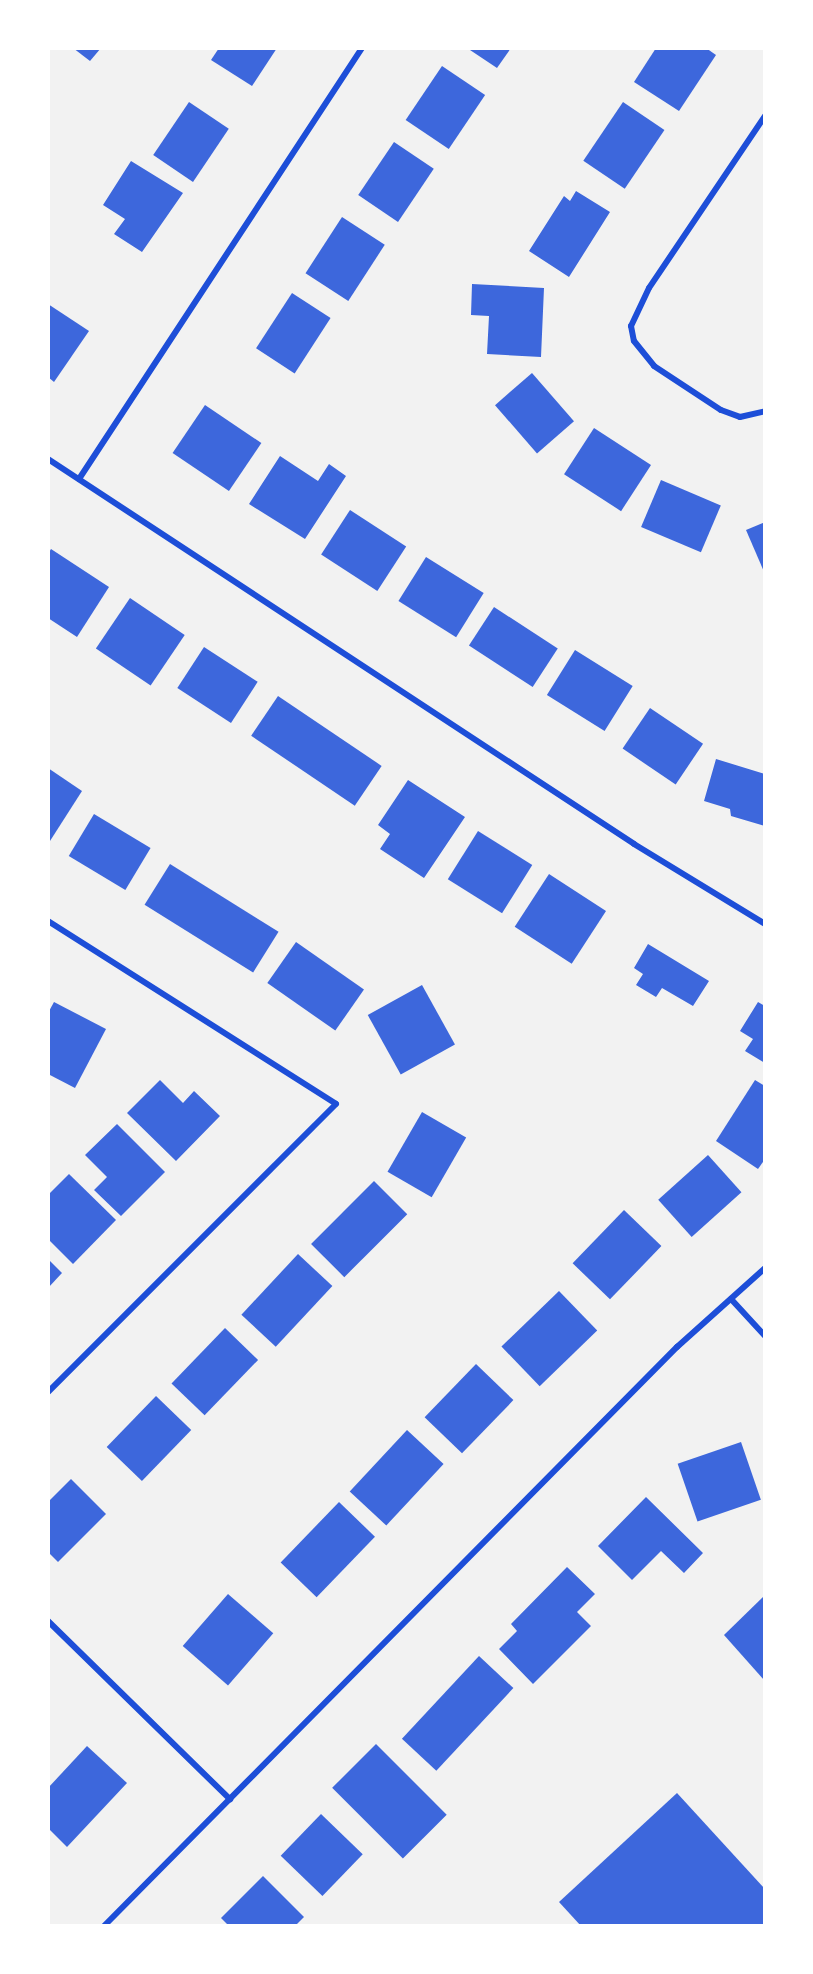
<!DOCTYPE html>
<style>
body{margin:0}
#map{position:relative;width:813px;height:1974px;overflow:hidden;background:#f2f2f2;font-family:Barlow,sans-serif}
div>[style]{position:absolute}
.building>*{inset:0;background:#3d67dc;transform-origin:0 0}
.minor>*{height:6px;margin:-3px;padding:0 3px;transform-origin:3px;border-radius:3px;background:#1d4ed8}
span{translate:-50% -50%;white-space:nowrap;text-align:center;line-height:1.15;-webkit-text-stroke:5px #fff;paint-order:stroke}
.frame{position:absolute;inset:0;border:50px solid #fff;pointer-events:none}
</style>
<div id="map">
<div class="building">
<i style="clip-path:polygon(73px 48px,101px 48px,90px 61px)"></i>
<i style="clip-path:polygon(219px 48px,277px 48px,252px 86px,211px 60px)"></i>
<i style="clip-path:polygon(467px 48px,511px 48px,497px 68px)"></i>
<i style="clip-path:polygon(656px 48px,706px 48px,716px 55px,679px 111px,634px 82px)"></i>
<i style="left:442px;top:66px;width:52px;height:65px;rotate:34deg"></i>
<i style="left:189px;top:102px;width:48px;height:64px;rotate:34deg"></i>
<i style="left:623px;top:102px;width:50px;height:71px;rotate:34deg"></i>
<i style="left:394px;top:142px;width:48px;height:64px;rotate:34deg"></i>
<i style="clip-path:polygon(131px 161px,183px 193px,142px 252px,114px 234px,125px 219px,103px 205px)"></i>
<i style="clip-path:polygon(576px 191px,610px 212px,569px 277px,529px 251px,564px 196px,570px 201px)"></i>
<i style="left:342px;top:217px;width:51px;height:67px;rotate:33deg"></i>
<i style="clip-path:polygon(472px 284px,544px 288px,541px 357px,487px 354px,489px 316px,471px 315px)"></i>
<i style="left:292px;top:293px;width:46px;height:66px;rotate:33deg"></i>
<i style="clip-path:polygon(48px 304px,89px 331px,54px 382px,48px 377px)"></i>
<i style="left:532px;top:373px;width:64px;height:49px;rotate:49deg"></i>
<i style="left:205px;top:405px;width:68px;height:58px;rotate:34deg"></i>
<i style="left:594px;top:428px;width:68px;height:55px;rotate:33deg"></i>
<i style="clip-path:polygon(280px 456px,318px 481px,329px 464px,346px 476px,305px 539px,249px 504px)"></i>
<i style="left:661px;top:480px;width:65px;height:51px;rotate:23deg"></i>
<i style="left:350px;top:510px;width:67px;height:53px;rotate:33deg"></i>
<i style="clip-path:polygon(765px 522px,765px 574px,746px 530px)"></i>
<i style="clip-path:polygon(51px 549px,109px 587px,77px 637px,48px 618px,48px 554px)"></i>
<i style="left:426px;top:557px;width:68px;height:52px;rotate:32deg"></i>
<i style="left:130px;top:598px;width:66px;height:61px;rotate:34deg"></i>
<i style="left:494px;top:607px;width:76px;height:46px;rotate:33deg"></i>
<i style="left:204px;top:647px;width:64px;height:49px;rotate:33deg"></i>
<i style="left:575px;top:650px;width:68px;height:53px;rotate:32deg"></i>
<i style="left:278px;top:696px;width:125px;height:48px;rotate:34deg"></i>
<i style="left:650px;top:708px;width:64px;height:49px;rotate:34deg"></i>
<i style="clip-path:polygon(716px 759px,765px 774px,765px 826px,731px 816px,730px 809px,704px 801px)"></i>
<i style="clip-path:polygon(48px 768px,82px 791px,50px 841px,48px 840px)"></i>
<i style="clip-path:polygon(408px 780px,465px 817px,424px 878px,380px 849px,390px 834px,378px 825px)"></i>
<i style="left:94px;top:814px;width:66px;height:49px;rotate:31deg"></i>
<i style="left:478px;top:831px;width:64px;height:57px;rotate:32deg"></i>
<i style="left:170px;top:864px;width:128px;height:48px;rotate:32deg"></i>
<i style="left:549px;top:874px;width:68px;height:63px;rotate:33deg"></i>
<i style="left:296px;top:942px;width:83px;height:50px;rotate:35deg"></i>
<i style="clip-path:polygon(648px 944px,709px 981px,693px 1006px,662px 988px,656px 997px,636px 985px,643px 974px,634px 968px)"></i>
<i style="left:422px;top:985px;width:68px;height:62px;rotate:61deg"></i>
<i style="clip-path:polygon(54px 1002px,106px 1029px,75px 1088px,48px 1074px,48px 1013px)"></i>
<i style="clip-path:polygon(758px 1002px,765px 1006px,765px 1063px,745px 1051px,753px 1039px,740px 1031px)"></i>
<i style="clip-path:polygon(160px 1080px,183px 1103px,194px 1091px,220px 1116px,176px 1161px,127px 1113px)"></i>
<i style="clip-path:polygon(755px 1080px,765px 1086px,765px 1159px,758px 1169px,716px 1141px)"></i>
<i style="left:422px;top:1112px;width:51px;height:69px;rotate:30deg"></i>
<i style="clip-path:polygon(117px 1124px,165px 1172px,121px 1216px,94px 1190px,107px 1177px,85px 1155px)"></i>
<i style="left:708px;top:1155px;width:50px;height:67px;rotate:48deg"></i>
<i style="clip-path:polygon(69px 1174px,116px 1220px,73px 1264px,48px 1239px,48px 1195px)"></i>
<i style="left:374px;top:1181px;width:47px;height:89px;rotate:45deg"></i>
<i style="left:624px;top:1210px;width:52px;height:74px;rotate:44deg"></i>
<i style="left:298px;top:1254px;width:47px;height:83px;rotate:43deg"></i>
<i style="clip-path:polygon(48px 1259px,62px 1273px,48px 1288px)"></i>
<i style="left:559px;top:1291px;width:55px;height:80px;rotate:46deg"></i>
<i style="left:225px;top:1328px;width:46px;height:77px;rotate:44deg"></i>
<i style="left:476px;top:1364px;width:52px;height:74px;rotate:44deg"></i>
<i style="left:156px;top:1396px;width:49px;height:71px;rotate:44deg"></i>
<i style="left:407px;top:1430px;width:50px;height:84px;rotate:43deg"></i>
<i style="left:741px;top:1442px;width:61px;height:67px;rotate:71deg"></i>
<i style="clip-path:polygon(71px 1479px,106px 1514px,58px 1562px,48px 1552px,48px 1502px)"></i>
<i style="clip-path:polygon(646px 1497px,703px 1553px,684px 1573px,661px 1551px,632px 1580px,598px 1546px)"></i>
<i style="left:339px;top:1502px;width:50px;height:84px;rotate:44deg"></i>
<i style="clip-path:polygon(567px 1567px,595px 1594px,577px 1612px,591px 1626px,533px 1684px,499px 1649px,517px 1631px,511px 1624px)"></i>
<i style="left:228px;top:1594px;width:60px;height:69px;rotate:41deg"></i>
<i style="clip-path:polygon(765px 1595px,765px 1681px,724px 1635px)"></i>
<i style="left:479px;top:1656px;width:47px;height:113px;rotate:43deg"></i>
<i style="left:376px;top:1744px;width:100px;height:62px;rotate:45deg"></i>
<i style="clip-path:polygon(87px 1746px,127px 1783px,67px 1847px,48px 1828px,48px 1788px)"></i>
<i style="clip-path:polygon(677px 1793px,765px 1889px,765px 1926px,581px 1926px,559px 1902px)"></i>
<i style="left:321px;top:1814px;width:58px;height:58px;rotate:44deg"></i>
<i style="clip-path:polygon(263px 1876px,304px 1917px,295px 1926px,229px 1926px,221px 1918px)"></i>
</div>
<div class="minor">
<i style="left:765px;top:116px;width:207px;rotate:124deg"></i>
<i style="left:649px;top:288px;width:42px;rotate:115.3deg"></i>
<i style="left:631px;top:326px;width:15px;rotate:79deg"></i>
<i style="left:634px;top:341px;width:32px;rotate:51deg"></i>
<i style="left:654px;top:366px;width:80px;rotate:33.3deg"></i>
<i style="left:721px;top:410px;width:20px;rotate:20deg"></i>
<i style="left:740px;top:417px;width:26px;rotate:-13deg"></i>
<i style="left:48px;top:459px;width:701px;rotate:33.3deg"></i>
<i style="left:634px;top:844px;width:153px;rotate:31.4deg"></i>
<i style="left:79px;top:479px;width:516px;rotate:-56.71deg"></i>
<i style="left:48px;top:921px;width:341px;rotate:32.4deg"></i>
<i style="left:336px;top:1104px;width:407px;rotate:135deg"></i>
<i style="left:731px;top:1299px;width:50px;rotate:47.4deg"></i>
<i style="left:48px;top:1621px;width:255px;rotate:44.4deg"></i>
<i style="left:104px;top:1926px;width:815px;rotate:-45.3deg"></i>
<i style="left:677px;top:1347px;width:118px;rotate:-41.9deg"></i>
</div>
<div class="frame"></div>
</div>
